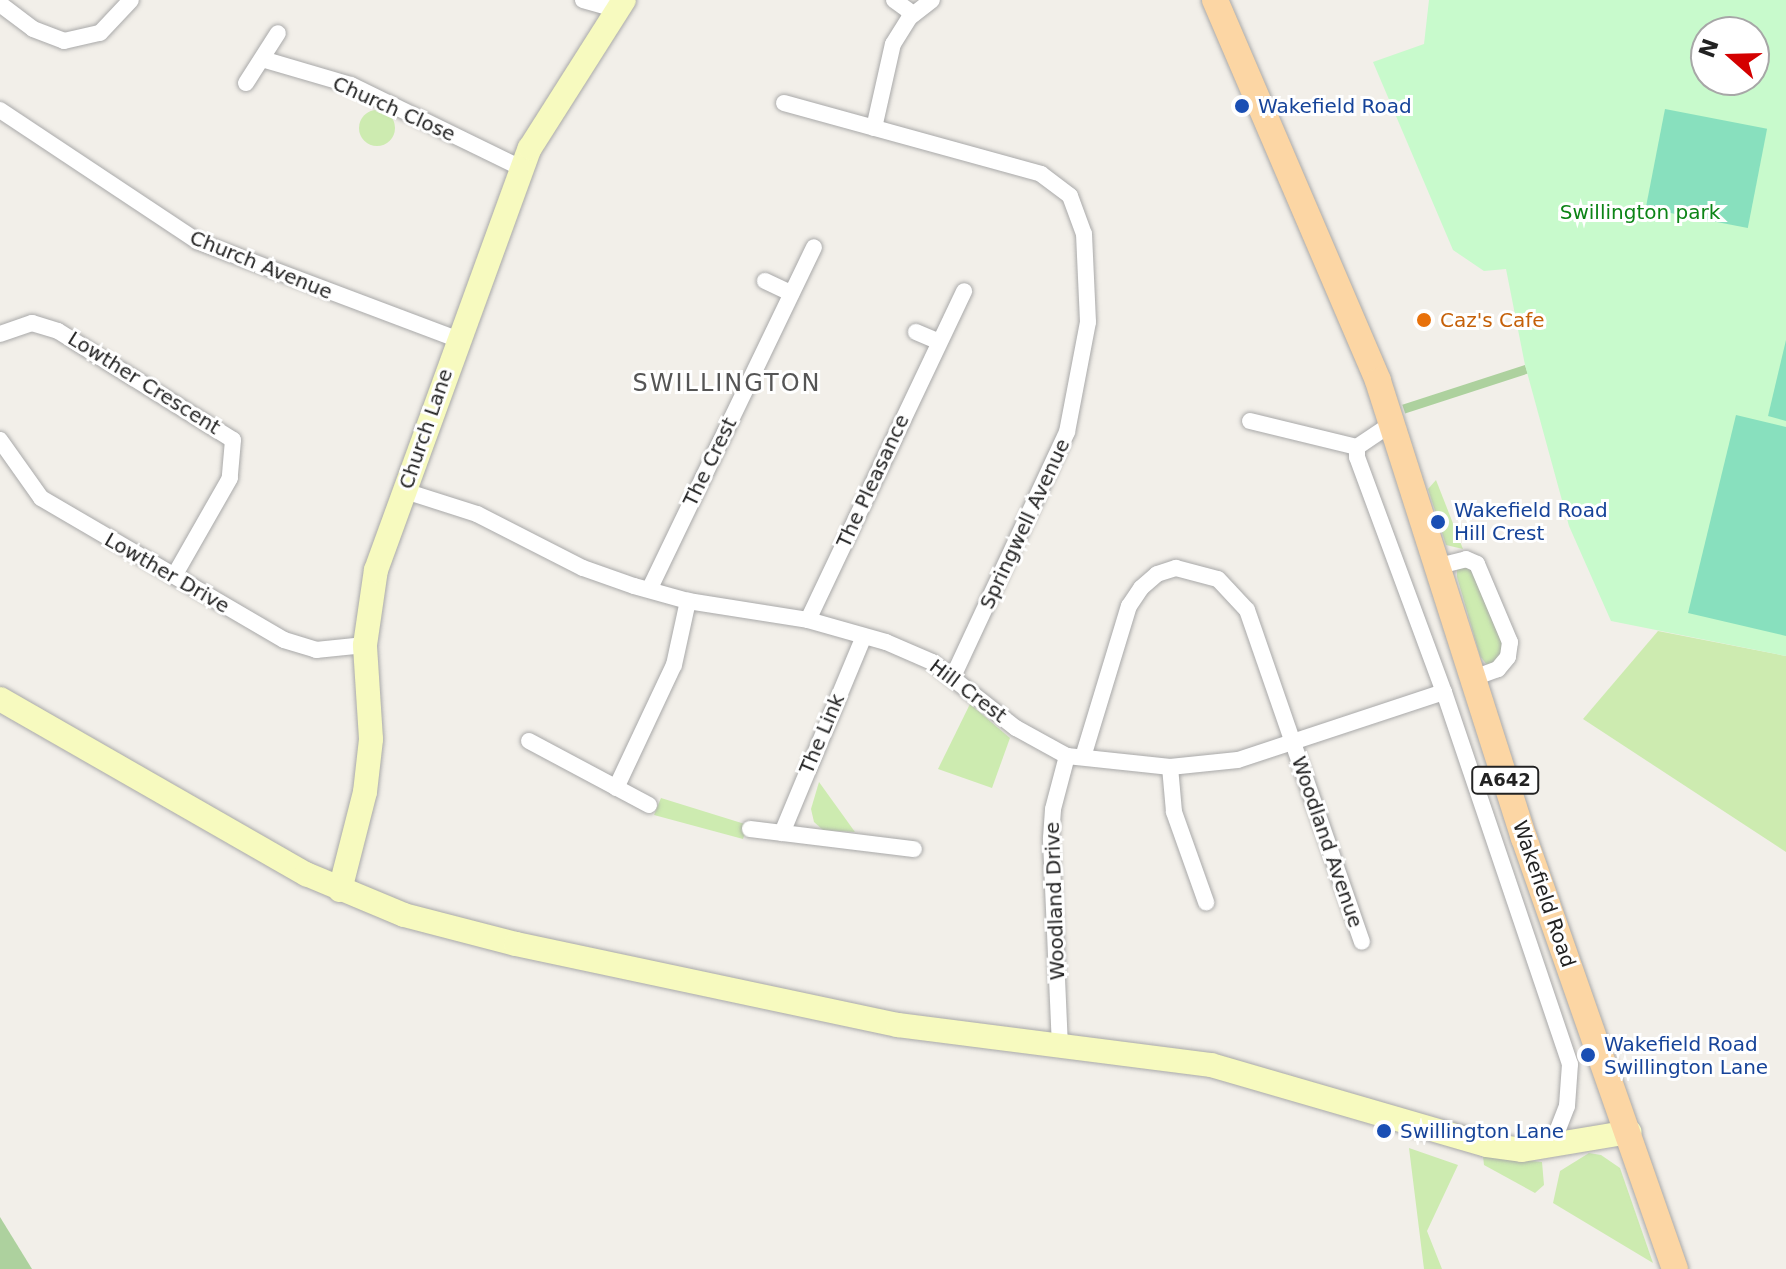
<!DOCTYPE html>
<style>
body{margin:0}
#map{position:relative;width:1786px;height:1269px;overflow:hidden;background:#f2efe9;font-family:"DejaVu Sans",sans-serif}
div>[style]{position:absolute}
.grass>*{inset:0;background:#cdebb0}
.round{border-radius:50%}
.forest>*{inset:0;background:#add19e;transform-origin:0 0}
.park>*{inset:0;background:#c8facc}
.pitch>*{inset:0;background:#88e0be;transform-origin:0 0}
.roads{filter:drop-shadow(0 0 2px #a9a9a9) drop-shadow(0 0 2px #a9a9a9)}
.street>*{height:16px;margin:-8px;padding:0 8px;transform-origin:8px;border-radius:8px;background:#fff}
.secondary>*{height:24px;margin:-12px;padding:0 12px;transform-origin:12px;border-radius:12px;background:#f7fabf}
.primary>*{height:26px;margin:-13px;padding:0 13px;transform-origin:13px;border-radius:13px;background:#fcd6a4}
.dots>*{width:22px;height:22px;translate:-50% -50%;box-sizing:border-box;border:4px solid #fff;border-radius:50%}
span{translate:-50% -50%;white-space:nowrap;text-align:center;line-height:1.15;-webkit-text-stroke:6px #fff;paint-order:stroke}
.shield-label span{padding:2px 6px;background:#fff;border:2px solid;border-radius:6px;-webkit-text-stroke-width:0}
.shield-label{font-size:18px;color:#222;font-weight:700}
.transit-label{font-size:20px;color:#164399}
.left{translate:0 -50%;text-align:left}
.street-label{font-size:20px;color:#222}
.park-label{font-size:20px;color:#0c8416}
.food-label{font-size:20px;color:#c56008}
.quarter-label{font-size:24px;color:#555;letter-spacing:2px}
.north{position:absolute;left:1690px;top:16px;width:80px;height:80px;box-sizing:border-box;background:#fff;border:2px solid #a7a7a7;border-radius:50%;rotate:290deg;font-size:22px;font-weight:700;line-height:32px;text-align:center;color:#222}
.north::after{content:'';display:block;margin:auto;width:28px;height:36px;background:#d40000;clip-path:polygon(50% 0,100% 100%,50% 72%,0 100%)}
</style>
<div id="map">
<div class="grass">
<i class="round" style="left:359px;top:110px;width:36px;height:36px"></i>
<i style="clip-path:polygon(1436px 480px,1463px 549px,1446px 545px,1428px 489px)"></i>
<i style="clip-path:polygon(1463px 566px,1473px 571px,1504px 648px,1500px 660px,1487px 665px,1480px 656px,1457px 577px,1457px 569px)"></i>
<i style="clip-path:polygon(1658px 631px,1786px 656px,1786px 852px,1583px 719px)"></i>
<i style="clip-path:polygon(970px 704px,1010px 738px,992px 788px,938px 769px)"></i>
<i style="clip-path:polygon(819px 782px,855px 832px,823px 830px,814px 822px,811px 809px)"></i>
<i style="clip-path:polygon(661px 798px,748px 825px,743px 839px,654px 815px)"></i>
<i style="clip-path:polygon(1409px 1148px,1458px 1165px,1427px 1231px,1442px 1269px,1424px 1269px)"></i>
<i style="clip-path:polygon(1589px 1153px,1601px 1155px,1620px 1168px,1653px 1263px,1553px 1203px,1560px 1171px)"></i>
<i style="clip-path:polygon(1483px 1156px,1542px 1162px,1544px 1185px,1535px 1193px,1484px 1165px)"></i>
</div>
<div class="forest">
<i style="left:1525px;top:365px;width:9px;height:129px;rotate:72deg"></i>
<i style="clip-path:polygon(0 1217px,32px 1269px,0 1269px)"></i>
</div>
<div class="park">
<i style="clip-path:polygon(evenodd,1429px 0,1786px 0,1786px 656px,1611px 621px,1569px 526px,1525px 365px,1506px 269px,1484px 271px,1453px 250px,1373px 62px,1424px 44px,1429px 0,1706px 32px,1754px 32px,1754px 80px,1706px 80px,1706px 32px)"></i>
</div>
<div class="pitch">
<i style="left:1665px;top:109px;width:104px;height:101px;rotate:11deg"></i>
<i style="clip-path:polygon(1786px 340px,1786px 421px,1768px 416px)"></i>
<i style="clip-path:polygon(1736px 415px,1786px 427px,1786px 636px,1688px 613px)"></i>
</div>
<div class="roads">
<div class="street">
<i style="left:583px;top:0;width:36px;rotate:16deg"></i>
<i style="left:894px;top:0;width:24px;rotate:36deg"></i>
<i style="left:0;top:4px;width:41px;rotate:37.1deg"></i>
<i style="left:33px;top:29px;width:33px;rotate:21deg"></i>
<i style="left:64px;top:41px;width:37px;rotate:-13deg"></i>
<i style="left:100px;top:33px;width:45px;rotate:-46.8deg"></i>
<i style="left:262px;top:59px;width:93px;rotate:16.3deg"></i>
<i style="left:351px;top:85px;width:189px;rotate:26deg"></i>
<i style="left:246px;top:83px;width:59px;rotate:-57.4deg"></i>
<i style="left:784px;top:103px;width:267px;rotate:15.4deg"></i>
<i style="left:1041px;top:174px;width:36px;rotate:37deg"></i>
<i style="left:1070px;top:196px;width:40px;rotate:69.8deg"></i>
<i style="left:1084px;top:234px;width:88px;rotate:87.4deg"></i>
<i style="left:1088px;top:322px;width:112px;rotate:100.8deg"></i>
<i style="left:1067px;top:432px;width:269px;rotate:115deg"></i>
<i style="left:0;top:110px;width:237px;rotate:33.6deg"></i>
<i style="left:197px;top:241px;width:278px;rotate:20.7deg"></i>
<i style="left:874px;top:128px;width:86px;rotate:-77.3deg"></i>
<i style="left:893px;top:44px;width:31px;rotate:-58deg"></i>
<i style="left:909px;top:18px;width:29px;rotate:-38deg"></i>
<i style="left:765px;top:281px;width:29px;rotate:25deg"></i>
<i style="left:916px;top:332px;width:25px;rotate:23deg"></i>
<i style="left:0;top:334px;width:34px;rotate:-19deg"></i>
<i style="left:32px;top:323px;width:27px;rotate:17deg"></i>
<i style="left:58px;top:331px;width:206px;rotate:31.9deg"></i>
<i style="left:233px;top:440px;width:38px;rotate:95deg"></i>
<i style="left:230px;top:478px;width:113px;rotate:119.7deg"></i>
<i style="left:1250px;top:421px;width:110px;rotate:13.7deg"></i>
<i style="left:1357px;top:447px;width:40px;rotate:-34deg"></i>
<i style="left:0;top:440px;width:71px;rotate:54.7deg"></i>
<i style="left:41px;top:498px;width:281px;rotate:30.3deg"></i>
<i style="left:284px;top:640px;width:34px;rotate:17deg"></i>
<i style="left:316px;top:650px;width:49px;rotate:-5.8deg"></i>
<i style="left:1357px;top:447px;width:10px;rotate:90deg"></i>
<i style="left:1357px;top:457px;width:251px;rotate:69.7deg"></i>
<i style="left:1444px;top:692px;width:393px;rotate:71.3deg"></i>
<i style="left:1570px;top:1064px;width:42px;rotate:94.1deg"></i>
<i style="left:1567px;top:1106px;width:44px;rotate:111.3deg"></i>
<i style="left:405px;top:491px;width:76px;rotate:17.7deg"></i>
<i style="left:477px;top:514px;width:119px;rotate:27deg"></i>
<i style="left:583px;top:568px;width:54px;rotate:19.4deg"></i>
<i style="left:634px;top:586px;width:56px;rotate:15.5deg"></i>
<i style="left:688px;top:601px;width:121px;rotate:9deg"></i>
<i style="left:808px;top:620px;width:81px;rotate:15.8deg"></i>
<i style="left:886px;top:642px;width:50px;rotate:23.5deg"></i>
<i style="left:932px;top:662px;width:107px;rotate:38.2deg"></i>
<i style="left:1016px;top:728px;width:58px;rotate:28.8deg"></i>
<i style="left:1067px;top:756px;width:104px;rotate:6.1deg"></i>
<i style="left:1170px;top:767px;width:68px;rotate:-5.9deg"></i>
<i style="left:1238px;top:760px;width:217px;rotate:-18.3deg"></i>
<i style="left:1435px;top:567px;width:32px;rotate:-14deg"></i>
<i style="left:1466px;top:559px;width:12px;rotate:24deg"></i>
<i style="left:1477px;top:564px;width:85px;rotate:67.1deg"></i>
<i style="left:1510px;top:642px;width:15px;rotate:98deg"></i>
<i style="left:1508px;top:657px;width:16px;rotate:130deg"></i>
<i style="left:1498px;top:669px;width:29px;rotate:160deg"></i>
<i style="left:650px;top:588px;width:378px;rotate:-64.3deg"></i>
<i style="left:808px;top:620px;width:364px;rotate:-64.6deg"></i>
<i style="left:529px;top:741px;width:136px;rotate:28.1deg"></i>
<i style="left:1083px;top:757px;width:158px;rotate:-73.1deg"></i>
<i style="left:1129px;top:606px;width:22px;rotate:-56deg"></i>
<i style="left:1141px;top:588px;width:21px;rotate:-41deg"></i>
<i style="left:1157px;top:574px;width:20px;rotate:-18deg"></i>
<i style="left:1176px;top:568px;width:43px;rotate:14.7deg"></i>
<i style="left:1218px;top:579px;width:42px;rotate:46.9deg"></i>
<i style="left:1247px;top:610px;width:351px;rotate:70.9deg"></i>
<i style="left:1170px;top:767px;width:45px;rotate:84.9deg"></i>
<i style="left:1174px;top:812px;width:96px;rotate:70.4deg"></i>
<i style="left:616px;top:788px;width:136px;rotate:-64.8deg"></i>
<i style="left:674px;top:665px;width:66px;rotate:-77.7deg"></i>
<i style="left:750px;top:829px;width:165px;rotate:7deg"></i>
<i style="left:782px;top:833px;width:213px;rotate:-67.4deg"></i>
<i style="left:1060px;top:1047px;width:209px;rotate:-92.5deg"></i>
<i style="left:1051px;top:838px;width:29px;rotate:-86deg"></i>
<i style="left:1053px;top:809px;width:55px;rotate:-75.2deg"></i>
</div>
<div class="secondary">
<i style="left:0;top:699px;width:353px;rotate:29.8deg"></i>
<i style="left:306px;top:874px;width:106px;rotate:22.7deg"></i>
<i style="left:404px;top:915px;width:116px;rotate:14.5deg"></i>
<i style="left:516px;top:944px;width:390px;rotate:12deg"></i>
<i style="left:898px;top:1025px;width:316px;rotate:7.3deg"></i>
<i style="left:1211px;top:1065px;width:287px;rotate:16.2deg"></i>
<i style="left:1487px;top:1145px;width:35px;rotate:8deg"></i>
<i style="left:1522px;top:1150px;width:109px;rotate:-9.5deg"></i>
<i style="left:340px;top:890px;width:101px;rotate:-75.7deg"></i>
<i style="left:365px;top:792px;width:53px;rotate:-83.5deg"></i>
<i style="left:371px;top:739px;width:94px;rotate:-93.7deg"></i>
<i style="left:365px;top:645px;width:76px;rotate:-81.7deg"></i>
<i style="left:376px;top:570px;width:449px;rotate:-70deg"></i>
<i style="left:530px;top:148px;width:175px;rotate:-57.6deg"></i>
</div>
<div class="primary">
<i style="left:1215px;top:0;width:414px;rotate:66.8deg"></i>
<i style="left:1378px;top:381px;width:480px;rotate:72.3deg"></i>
<i style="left:1524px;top:838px;width:457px;rotate:70.7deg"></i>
</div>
</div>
<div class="dots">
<i style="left:1242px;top:106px;background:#1a4fb4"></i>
<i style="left:1424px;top:320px;background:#e8710a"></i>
<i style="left:1438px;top:522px;background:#1a4fb4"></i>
<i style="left:1588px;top:1055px;background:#1a4fb4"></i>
<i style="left:1384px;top:1131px;background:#1a4fb4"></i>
</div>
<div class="shield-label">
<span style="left:1505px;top:780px">A642</span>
</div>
<div class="transit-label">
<span class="left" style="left:1258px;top:106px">Wakefield Road</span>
<span class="left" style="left:1454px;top:522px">Wakefield Road<br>Hill Crest</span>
<span class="left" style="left:1604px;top:1056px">Wakefield Road<br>Swillington Lane</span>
<span class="left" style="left:1400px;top:1131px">Swillington Lane</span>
</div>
<div class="street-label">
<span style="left:394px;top:109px;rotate:24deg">Church Close</span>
<span style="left:261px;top:265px;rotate:22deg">Church Avenue</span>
<span style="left:144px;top:383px;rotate:32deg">Lowther Crescent</span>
<span style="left:426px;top:429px;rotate:-71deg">Church Lane</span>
<span style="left:710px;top:462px;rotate:-64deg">The Crest</span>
<span style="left:873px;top:481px;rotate:-65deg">The Pleasance</span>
<span style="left:1025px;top:524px;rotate:-65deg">Springwell Avenue</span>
<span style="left:167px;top:573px;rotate:30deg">Lowther Drive</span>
<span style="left:968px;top:691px;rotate:37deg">Hill Crest</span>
<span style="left:822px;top:734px;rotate:-67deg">The Link</span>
<span style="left:1327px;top:842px;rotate:71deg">Woodland Avenue</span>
<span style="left:1544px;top:894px;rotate:71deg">Wakefield Road</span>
<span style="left:1055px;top:901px;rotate:-92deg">Woodland Drive</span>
</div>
<div class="park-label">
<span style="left:1640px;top:212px">Swillington park</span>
</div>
<div class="food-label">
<span class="left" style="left:1440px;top:320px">Caz's Cafe</span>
</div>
<div class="quarter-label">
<span style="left:727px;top:384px">SWILLINGTON</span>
</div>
<div class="north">N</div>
</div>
